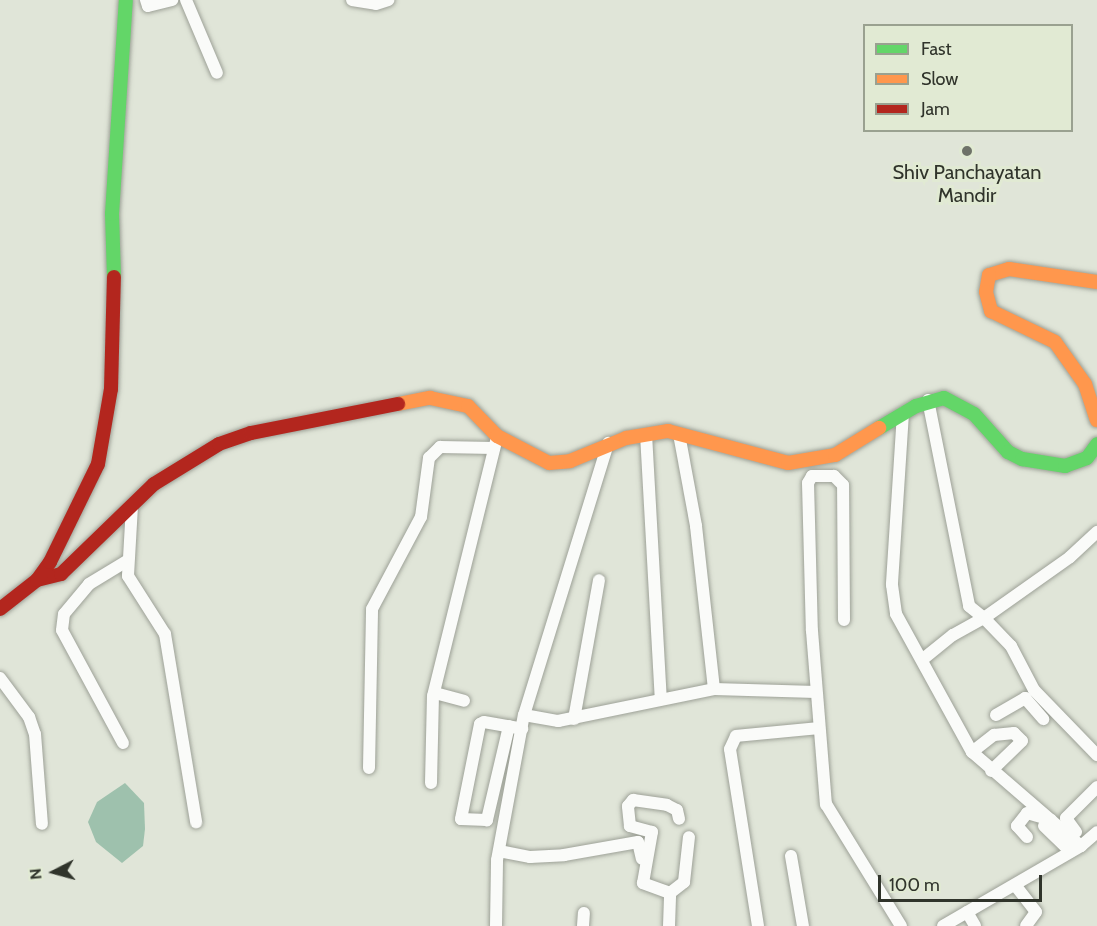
<!DOCTYPE html>
<style>
body{margin:0}
#map{position:relative;width:1097px;height:926px;overflow:hidden;background:#e0e5d8;font-family:Cabin,sans-serif}
div>[style]{position:absolute}
.water>*{inset:0;background:#9ec1ad}
.roads{filter:drop-shadow(0 0 2px #9da197) drop-shadow(0 0 2px #9da197)}
.street>*{height:12px;margin:-6px;padding:0 6px;transform-origin:6px;border-radius:6px;background:#fafbf9}
.fast>*{height:14px;margin:-7px;padding:0 7px;transform-origin:7px;border-radius:7px;background:#63d668}
.slow>*{height:14px;margin:-7px;padding:0 7px;transform-origin:7px;border-radius:7px;background:#ff974d}
.jam>*{height:14px;margin:-7px;padding:0 7px;transform-origin:7px;border-radius:7px;background:#b3261e}
.dots>*{width:16px;height:16px;translate:-50% -50%;box-sizing:border-box;border:3px solid #e1ead3;border-radius:50%}
span{translate:-50% -50%;white-space:nowrap;text-align:center;line-height:1.15;-webkit-text-stroke:6px #e1ead3;paint-order:stroke}
.poi-label{font-size:20px;color:#30342b}
.legend{position:absolute;left:863px;top:24px;width:210px;height:108px;box-sizing:border-box;background:#e1ead3;border:2px solid #9aa190;margin:0;padding:8px 10px;list-style:none;font-size:18px;color:#30342b}
.legend li{display:flex;align-items:center;gap:12px;height:30px}
.legend b{width:30px;border:2px solid #9aa190}
.north{position:absolute;left:24px;top:842px;width:60px;height:60px;-webkit-text-stroke:4px #e1ead3;paint-order:stroke;rotate:264deg;font-size:16px;font-weight:700;line-height:24px;text-align:center;color:#30342b}
.north::after{content:'';display:block;margin:auto;width:21px;height:27px;background:#30342b;clip-path:polygon(50% 0,100% 100%,50% 72%,0 100%)}
.scale{position:absolute;left:878px;top:875px;width:164px;height:27px;box-sizing:border-box;border:3px solid #30342b;border-top:0;padding-left:8px;font-size:18px;line-height:21px;white-space:nowrap;color:#30342b;-webkit-text-stroke:4px #e1ead3;paint-order:stroke}
</style>
<div id="map">
<div class="water">
<i style="clip-path:polygon(125px 783px,144px 803px,145px 829px,143px 846px,122px 863px,96px 842px,88px 822px,97px 802px)"></i>
</div>
<div class="roads">
<div class="street">
<i style="left:146px;top:0;width:6px;rotate:72deg"></i>
<i style="left:148px;top:6px;width:25px;rotate:-14deg"></i>
<i style="left:186px;top:0;width:79px;rotate:67deg"></i>
<i style="left:352px;top:0;width:24px;rotate:9deg"></i>
<i style="left:376px;top:4px;width:13px;rotate:-18deg"></i>
<i style="left:928px;top:400px;width:210px;rotate:78.7deg"></i>
<i style="left:969px;top:606px;width:19px;rotate:39deg"></i>
<i style="left:984px;top:618px;width:105px;rotate:-35.3deg"></i>
<i style="left:1070px;top:557px;width:37px;rotate:-43deg"></i>
<i style="left:903px;top:413px;width:172px;rotate:93.7deg"></i>
<i style="left:892px;top:585px;width:29px;rotate:82deg"></i>
<i style="left:896px;top:614px;width:158px;rotate:61.2deg"></i>
<i style="left:972px;top:752px;width:144px;rotate:40.8deg"></i>
<i style="left:646px;top:434px;width:265px;rotate:86.8deg"></i>
<i style="left:679px;top:434px;width:94px;rotate:79.5deg"></i>
<i style="left:696px;top:526px;width:164px;rotate:83.7deg"></i>
<i style="left:132px;top:506px;width:70px;rotate:93.3deg"></i>
<i style="left:128px;top:576px;width:69px;rotate:57.5deg"></i>
<i style="left:165px;top:634px;width:191px;rotate:80.6deg"></i>
<i style="left:844px;top:620px;width:135px;rotate:-90.4deg"></i>
<i style="left:843px;top:485px;width:13px;rotate:-135deg"></i>
<i style="left:834px;top:476px;width:22px;rotate:180deg"></i>
<i style="left:812px;top:476px;width:8px;rotate:120deg"></i>
<i style="left:808px;top:483px;width:148px;rotate:88.5deg"></i>
<i style="left:812px;top:631px;width:174px;rotate:85.4deg"></i>
<i style="left:826px;top:804px;width:143px;rotate:58.4deg"></i>
<i style="left:923px;top:659px;width:38px;rotate:-39deg"></i>
<i style="left:953px;top:635px;width:35px;rotate:-29deg"></i>
<i style="left:984px;top:618px;width:39px;rotate:46deg"></i>
<i style="left:1011px;top:646px;width:50px;rotate:62.4deg"></i>
<i style="left:1034px;top:690px;width:91px;rotate:45.9deg"></i>
<i style="left:0;top:678px;width:49px;rotate:53.4deg"></i>
<i style="left:29px;top:717px;width:18px;rotate:71deg"></i>
<i style="left:35px;top:734px;width:90px;rotate:85.6deg"></i>
<i style="left:435px;top:693px;width:30px;rotate:15deg"></i>
<i style="left:524px;top:715px;width:35px;rotate:10deg"></i>
<i style="left:558px;top:721px;width:159px;rotate:-11.6deg"></i>
<i style="left:714px;top:689px;width:102px;rotate:1.7deg"></i>
<i style="left:996px;top:715px;width:34px;rotate:-30deg"></i>
<i style="left:1025px;top:698px;width:28px;rotate:49deg"></i>
<i style="left:574px;top:719px;width:141px;rotate:-79.8deg"></i>
<i style="left:509px;top:726px;width:97px;rotate:103.2deg"></i>
<i style="left:487px;top:820px;width:26px;rotate:-178deg"></i>
<i style="left:461px;top:819px;width:97px;rotate:-78.7deg"></i>
<i style="left:480px;top:724px;width:4px;rotate:-27deg"></i>
<i style="left:484px;top:722px;width:39px;rotate:10deg"></i>
<i style="left:123px;top:743px;width:128px;rotate:-118.4deg"></i>
<i style="left:62px;top:630px;width:16px;rotate:-83deg"></i>
<i style="left:64px;top:614px;width:39px;rotate:-50deg"></i>
<i style="left:89px;top:584px;width:44px;rotate:-31.2deg"></i>
<i style="left:972px;top:752px;width:28px;rotate:-38deg"></i>
<i style="left:994px;top:735px;width:20px;rotate:-6deg"></i>
<i style="left:1014px;top:733px;width:11px;rotate:45deg"></i>
<i style="left:1022px;top:741px;width:43px;rotate:135.9deg"></i>
<i style="left:369px;top:768px;width:159px;rotate:-88.9deg"></i>
<i style="left:372px;top:609px;width:104px;rotate:-62deg"></i>
<i style="left:421px;top:517px;width:60px;rotate:-82.3deg"></i>
<i style="left:429px;top:458px;width:16px;rotate:-45deg"></i>
<i style="left:440px;top:447px;width:54px;rotate:1.1deg"></i>
<i style="left:431px;top:783px;width:87px;rotate:-88.7deg"></i>
<i style="left:433px;top:696px;width:263px;rotate:-76.1deg"></i>
<i style="left:1044px;top:826px;width:37px;rotate:44deg"></i>
<i style="left:1076px;top:832px;width:17px;rotate:-126deg"></i>
<i style="left:1066px;top:818px;width:44px;rotate:-45deg"></i>
<i style="left:1027px;top:837px;width:15px;rotate:-132deg"></i>
<i style="left:1017px;top:826px;width:16px;rotate:-52deg"></i>
<i style="left:1027px;top:813px;width:25px;rotate:16deg"></i>
<i style="left:499px;top:851px;width:32px;rotate:11deg"></i>
<i style="left:530px;top:857px;width:34px;rotate:-3deg"></i>
<i style="left:564px;top:855px;width:75px;rotate:-10deg"></i>
<i style="left:638px;top:842px;width:17px;rotate:77deg"></i>
<i style="left:791px;top:856px;width:71px;rotate:80.3deg"></i>
<i style="left:1015px;top:885px;width:34px;rotate:52deg"></i>
<i style="left:1036px;top:912px;width:17px;rotate:126deg"></i>
<i style="left:670px;top:893px;width:18px;rotate:-38deg"></i>
<i style="left:684px;top:882px;width:45px;rotate:-83.7deg"></i>
<i style="left:967px;top:912px;width:16px;rotate:60deg"></i>
<i style="left:496px;top:926px;width:66px;rotate:-89.1deg"></i>
<i style="left:497px;top:860px;width:147px;rotate:-79.5deg"></i>
<i style="left:524px;top:715px;width:285px;rotate:-72.8deg"></i>
<i style="left:583px;top:926px;width:13px;rotate:-86deg"></i>
<i style="left:669px;top:926px;width:33px;rotate:-88deg"></i>
<i style="left:670px;top:893px;width:29px;rotate:-160deg"></i>
<i style="left:643px;top:883px;width:52px;rotate:-80deg"></i>
<i style="left:652px;top:832px;width:23px;rotate:-165deg"></i>
<i style="left:630px;top:826px;width:20px;rotate:-96deg"></i>
<i style="left:628px;top:806px;width:8px;rotate:-50deg"></i>
<i style="left:633px;top:800px;width:34px;rotate:8deg"></i>
<i style="left:667px;top:805px;width:11px;rotate:27deg"></i>
<i style="left:677px;top:810px;width:9px;rotate:77deg"></i>
<i style="left:758px;top:926px;width:179px;rotate:-99deg"></i>
<i style="left:730px;top:749px;width:14px;rotate:-65deg"></i>
<i style="left:736px;top:736px;width:83px;rotate:-5.5deg"></i>
<i style="left:943px;top:926px;width:160px;rotate:-30.1deg"></i>
<i style="left:1081px;top:846px;width:21px;rotate:-41deg"></i>
</div>
<div class="fast">
<i style="left:114px;top:277px;width:63px;rotate:-91.8deg"></i>
<i style="left:112px;top:214px;width:214px;rotate:-86.3deg"></i>
<i style="left:879px;top:428px;width:43px;rotate:-30.7deg"></i>
<i style="left:916px;top:406px;width:29px;rotate:-16deg"></i>
<i style="left:944px;top:398px;width:34px;rotate:28deg"></i>
<i style="left:974px;top:414px;width:51px;rotate:48.2deg"></i>
<i style="left:1008px;top:452px;width:16px;rotate:27deg"></i>
<i style="left:1022px;top:459px;width:44px;rotate:9.2deg"></i>
<i style="left:1065px;top:466px;width:23px;rotate:-20deg"></i>
<i style="left:1087px;top:458px;width:17px;rotate:-54deg"></i>
</div>
<div class="slow">
<i style="left:1097px;top:282px;width:89px;rotate:-171.6deg"></i>
<i style="left:1009px;top:269px;width:21px;rotate:163deg"></i>
<i style="left:989px;top:275px;width:17px;rotate:100deg"></i>
<i style="left:986px;top:292px;width:20px;rotate:75deg"></i>
<i style="left:991px;top:311px;width:71px;rotate:25.8deg"></i>
<i style="left:1055px;top:342px;width:52px;rotate:54.5deg"></i>
<i style="left:1085px;top:384px;width:38px;rotate:72deg"></i>
<i style="left:398px;top:404px;width:33px;rotate:-11deg"></i>
<i style="left:430px;top:398px;width:39px;rotate:12deg"></i>
<i style="left:468px;top:406px;width:42px;rotate:46deg"></i>
<i style="left:497px;top:436px;width:59px;rotate:27.4deg"></i>
<i style="left:549px;top:463px;width:21px;rotate:-5deg"></i>
<i style="left:570px;top:461px;width:61px;rotate:-22.3deg"></i>
<i style="left:626px;top:438px;width:43px;rotate:-9.5deg"></i>
<i style="left:668px;top:431px;width:124px;rotate:14.9deg"></i>
<i style="left:788px;top:463px;width:48px;rotate:-9.7deg"></i>
<i style="left:835px;top:455px;width:52px;rotate:-31.5deg"></i>
</div>
<div class="jam">
<i style="left:37px;top:580px;width:25px;rotate:-14deg"></i>
<i style="left:61px;top:574px;width:129px;rotate:-44.1deg"></i>
<i style="left:154px;top:484px;width:76px;rotate:-31.6deg"></i>
<i style="left:219px;top:444px;width:34px;rotate:-19deg"></i>
<i style="left:251px;top:433px;width:150px;rotate:-11.2deg"></i>
<i style="left:0;top:609px;width:47px;rotate:-38.1deg"></i>
<i style="left:37px;top:580px;width:22px;rotate:-54deg"></i>
<i style="left:50px;top:562px;width:109px;rotate:-63.9deg"></i>
<i style="left:98px;top:464px;width:76px;rotate:-80.2deg"></i>
<i style="left:111px;top:389px;width:112px;rotate:-88.5deg"></i>
</div>
</div>
<div class="dots">
<i style="left:967px;top:151px;background:#6e7268"></i>
</div>
<div class="poi-label">
<span style="left:967px;top:184px">Shiv Panchayatan<br>Mandir</span>
</div>
<ul class="legend">
<li><b style="height:8px;background:#63d668"></b>Fast</li>
<li><b style="height:8px;background:#ff974d"></b>Slow</li>
<li><b style="height:8px;background:#b3261e"></b>Jam</li>
</ul>
<div class="north">N</div>
<div class="scale">100 m</div>
</div>
